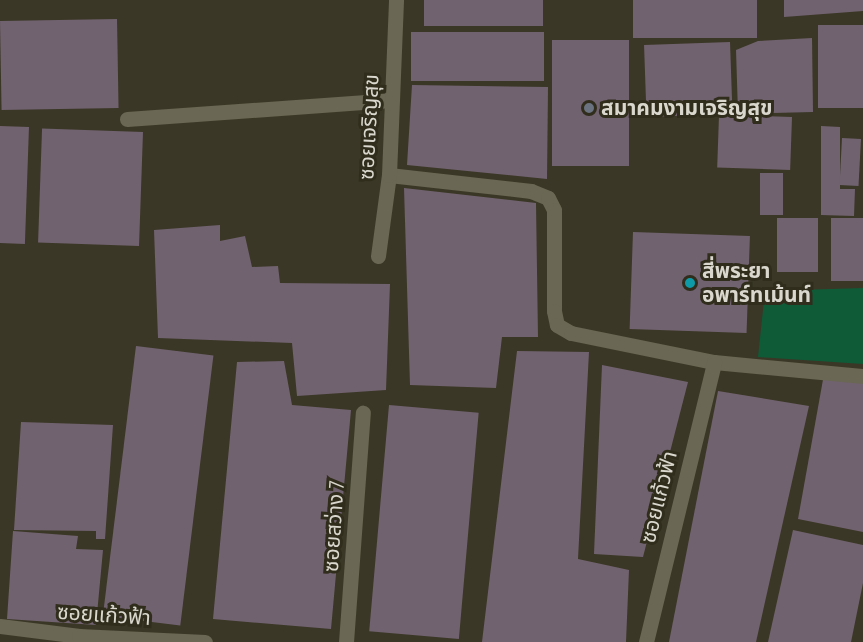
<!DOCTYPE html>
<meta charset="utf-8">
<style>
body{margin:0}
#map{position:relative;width:863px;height:642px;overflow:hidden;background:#3a3726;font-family:"PT Sans Narrow","Noto Sans Thai",sans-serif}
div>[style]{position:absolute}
.green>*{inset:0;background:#0f5b38}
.building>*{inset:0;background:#71626f;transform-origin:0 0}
.service>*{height:15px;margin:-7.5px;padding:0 7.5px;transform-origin:7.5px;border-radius:7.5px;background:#6a6754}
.minor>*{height:15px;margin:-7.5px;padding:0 7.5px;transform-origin:7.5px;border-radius:7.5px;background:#6a6754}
.dots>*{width:16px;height:16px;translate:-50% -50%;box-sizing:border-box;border:3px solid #302d1c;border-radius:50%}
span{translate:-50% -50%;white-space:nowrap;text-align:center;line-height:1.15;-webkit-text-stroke:6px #302d1c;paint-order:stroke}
.poi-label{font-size:21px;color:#dad8ce;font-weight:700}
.left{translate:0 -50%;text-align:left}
.street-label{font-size:21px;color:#dad8ce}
</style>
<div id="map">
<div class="green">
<i style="clip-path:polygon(863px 288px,863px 364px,758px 357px,765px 291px)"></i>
</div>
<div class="building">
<i style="left:424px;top:0;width:119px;height:26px"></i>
<i style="left:633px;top:0;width:124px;height:38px"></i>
<i style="clip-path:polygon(784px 0,863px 0,863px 11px,784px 17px)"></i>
<i style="left:117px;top:19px;width:89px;height:117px;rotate:89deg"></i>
<i style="left:863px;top:25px;width:83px;height:45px;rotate:90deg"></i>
<i style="left:411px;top:32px;width:133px;height:49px"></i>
<i style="clip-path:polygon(812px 38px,813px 112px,738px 114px,736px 50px,758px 41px)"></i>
<i style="left:552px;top:40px;width:77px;height:126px"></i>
<i style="left:730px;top:42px;width:72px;height:86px;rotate:88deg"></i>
<i style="clip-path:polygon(412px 85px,548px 87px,547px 179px,407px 165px)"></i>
<i style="left:792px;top:117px;width:53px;height:73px;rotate:92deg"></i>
<i style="left:0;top:126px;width:29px;height:117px;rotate:2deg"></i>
<i style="clip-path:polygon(821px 126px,840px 127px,840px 189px,855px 189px,854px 216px,821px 215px)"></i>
<i style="left:143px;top:132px;width:114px;height:101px;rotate:92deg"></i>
<i style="left:842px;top:138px;width:19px;height:47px;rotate:3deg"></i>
<i style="left:760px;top:173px;width:23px;height:42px"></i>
<i style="clip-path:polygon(404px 188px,536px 203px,538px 337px,502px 337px,496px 388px,410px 385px)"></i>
<i style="left:777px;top:218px;width:41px;height:54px"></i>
<i style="left:863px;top:218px;width:63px;height:32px;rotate:90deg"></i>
<i style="clip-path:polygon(220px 225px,220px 241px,245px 236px,252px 267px,278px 266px,280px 283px,390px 284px,386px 390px,297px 396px,292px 343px,158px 338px,154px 230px)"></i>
<i style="left:633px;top:232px;width:117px;height:97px;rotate:2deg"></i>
<i style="left:136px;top:346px;width:78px;height:272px;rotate:7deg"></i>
<i style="clip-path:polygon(517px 351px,589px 352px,578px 559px,629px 570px,626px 642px,482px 642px)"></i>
<i style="clip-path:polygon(284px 361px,292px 405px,351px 410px,331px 629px,213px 619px,237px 362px)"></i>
<i style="clip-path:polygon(602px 365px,688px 382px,643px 557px,594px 554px)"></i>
<i style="clip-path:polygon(824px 374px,863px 378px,863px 532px,798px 519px)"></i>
<i style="clip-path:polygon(718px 391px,809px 406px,756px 642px,669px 642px)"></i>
<i style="left:389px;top:405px;width:90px;height:227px;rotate:5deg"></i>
<i style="clip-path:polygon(21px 422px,113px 425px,105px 539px,96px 539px,96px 531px,14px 530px)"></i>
<i style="clip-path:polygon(793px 530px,863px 545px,863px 583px,851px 642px,768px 642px)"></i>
<i style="clip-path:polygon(13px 531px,78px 536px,76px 549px,103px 550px,96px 625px,7px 619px)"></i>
</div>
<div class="service">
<i style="left:127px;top:119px;width:264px;rotate:-4.1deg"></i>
</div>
<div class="minor">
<i style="left:389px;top:175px;width:143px;rotate:6.4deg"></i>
<i style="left:531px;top:191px;width:18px;rotate:22deg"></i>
<i style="left:548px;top:198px;width:13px;rotate:63deg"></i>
<i style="left:554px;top:210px;width:101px;rotate:90deg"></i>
<i style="left:554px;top:311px;width:14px;rotate:78deg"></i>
<i style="left:557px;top:325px;width:16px;rotate:30deg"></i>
<i style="left:571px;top:333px;width:146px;rotate:11.5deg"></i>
<i style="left:714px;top:362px;width:150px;rotate:5.4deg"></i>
<i style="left:378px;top:256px;width:82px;rotate:-82.3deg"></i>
<i style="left:389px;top:175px;width:175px;rotate:-87.7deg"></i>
<i style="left:0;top:626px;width:80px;rotate:7.2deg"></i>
<i style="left:79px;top:636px;width:126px;rotate:2.7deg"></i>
<i style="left:346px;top:642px;width:230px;rotate:-85.8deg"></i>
<i style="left:646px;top:642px;width:288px;rotate:-76.3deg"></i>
</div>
<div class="dots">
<i style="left:589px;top:108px;background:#6b7280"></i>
<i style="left:690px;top:283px;background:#0f9aa8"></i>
</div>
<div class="poi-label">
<span class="left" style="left:601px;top:108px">สมาคมงามเจริญสุข</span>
<span class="left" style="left:702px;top:283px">สี่พระยา<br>อพาร์ทเม้นท์</span>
</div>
<div class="street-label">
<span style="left:369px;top:127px;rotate:-87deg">ซอยเจริญสุข</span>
<span style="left:659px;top:497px;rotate:-76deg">ซอยแก้วฟ้า</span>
<span style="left:334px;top:526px;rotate:-86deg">ซอยสว่าง 7</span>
<span style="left:104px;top:615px;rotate:4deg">ซอยแก้วฟ้า</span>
</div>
</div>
